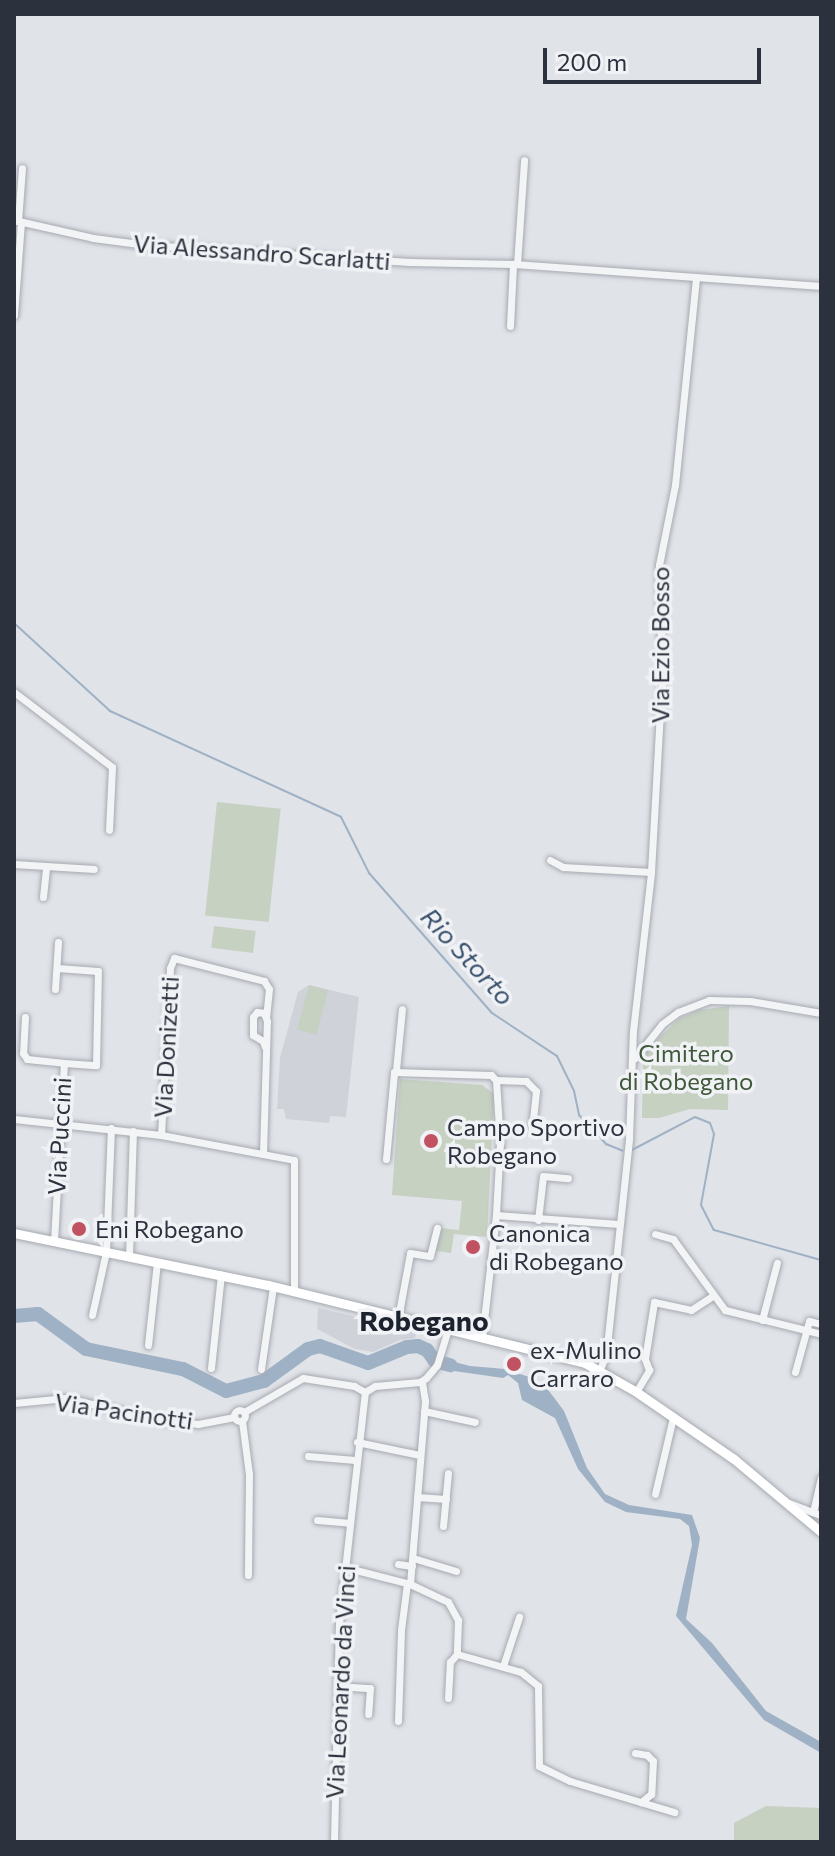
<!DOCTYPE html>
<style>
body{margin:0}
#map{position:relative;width:835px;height:1856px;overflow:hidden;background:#e0e3e8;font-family:Commissioner,sans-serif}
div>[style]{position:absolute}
.built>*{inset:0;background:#cfd2d9}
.green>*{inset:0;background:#c6d1c2;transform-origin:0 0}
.water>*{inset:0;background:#9fb1c4}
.stream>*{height:2px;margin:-1px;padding:0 1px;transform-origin:1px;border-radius:1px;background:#9fb1c4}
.river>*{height:14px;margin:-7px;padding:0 7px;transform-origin:7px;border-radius:7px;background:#9fb1c4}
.roads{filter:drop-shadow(0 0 2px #a6aab1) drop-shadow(0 0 2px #a6aab1)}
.minor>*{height:7px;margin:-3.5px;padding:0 3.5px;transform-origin:3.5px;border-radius:3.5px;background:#f3f4f6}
.minor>.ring{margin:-3.5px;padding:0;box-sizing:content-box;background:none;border:7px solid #f3f4f6;border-radius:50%}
.secondary>*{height:9px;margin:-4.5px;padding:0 4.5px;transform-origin:4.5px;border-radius:4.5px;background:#fff}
.dots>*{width:22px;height:22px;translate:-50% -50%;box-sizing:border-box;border:4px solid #f0f2f5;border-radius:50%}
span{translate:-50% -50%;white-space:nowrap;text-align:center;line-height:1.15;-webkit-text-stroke:7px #f0f2f5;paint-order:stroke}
.street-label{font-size:24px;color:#2b313d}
.park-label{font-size:24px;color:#3f5839}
.poi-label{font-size:24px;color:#2b313d}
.left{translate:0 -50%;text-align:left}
.water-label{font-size:26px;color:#39506d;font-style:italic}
.quarter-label{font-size:28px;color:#1d232e;font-weight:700}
.frame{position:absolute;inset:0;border:16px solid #2b313d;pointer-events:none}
.scale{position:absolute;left:543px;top:48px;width:218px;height:36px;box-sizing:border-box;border:4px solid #2b313d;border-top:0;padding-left:10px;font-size:24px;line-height:28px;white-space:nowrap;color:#2b313d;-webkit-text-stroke:6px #f0f2f5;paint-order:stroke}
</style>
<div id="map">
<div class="built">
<i style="clip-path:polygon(309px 985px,359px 997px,346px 1117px,330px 1116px,329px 1123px,286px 1119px,284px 1109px,277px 1109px,280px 1058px,298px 992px)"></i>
<i style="clip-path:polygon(318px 1308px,417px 1331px,415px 1338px,400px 1340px,373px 1352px,355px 1349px,317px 1329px)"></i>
</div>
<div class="green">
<i style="left:217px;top:802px;width:64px;height:114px;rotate:6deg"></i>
<i style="left:214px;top:926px;width:42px;height:22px;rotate:7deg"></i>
<i style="left:309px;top:985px;width:20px;height:46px;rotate:15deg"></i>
<i style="clip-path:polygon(729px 1006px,728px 1110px,690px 1109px,659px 1118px,642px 1118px,643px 1059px,648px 1048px,679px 1019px,699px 1010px)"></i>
<i style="clip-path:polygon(400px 1079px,482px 1085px,494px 1094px,487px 1237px,454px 1234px,451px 1253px,436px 1251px,439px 1228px,459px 1230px,462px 1201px,392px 1195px)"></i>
<i style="clip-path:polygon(766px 1806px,821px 1808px,821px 1842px,734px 1842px,734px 1823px)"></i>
</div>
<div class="water">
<i style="clip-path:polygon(443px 1359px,470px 1366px,505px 1369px,532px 1378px,549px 1391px,564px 1411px,587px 1468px,605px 1494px,629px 1505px,692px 1515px,700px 1538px,686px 1619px,712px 1643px,766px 1711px,821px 1742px,821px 1753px,764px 1720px,676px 1616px,692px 1545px,689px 1526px,680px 1519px,626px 1512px,605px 1502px,578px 1469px,555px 1418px,522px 1400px,518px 1383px,508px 1375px,503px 1378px,440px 1369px)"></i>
</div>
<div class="stream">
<i style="left:14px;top:623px;width:130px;rotate:42.5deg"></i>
<i style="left:110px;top:711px;width:254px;rotate:24.6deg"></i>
<i style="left:341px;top:817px;width:63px;rotate:63.4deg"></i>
<i style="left:369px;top:873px;width:186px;rotate:48.7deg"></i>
<i style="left:492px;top:1013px;width:78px;rotate:33.5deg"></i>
<i style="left:557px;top:1056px;width:39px;rotate:64deg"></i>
<i style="left:574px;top:1091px;width:25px;rotate:78deg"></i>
<i style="left:579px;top:1115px;width:40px;rotate:47deg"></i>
<i style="left:606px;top:1144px;width:18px;rotate:22deg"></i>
<i style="left:630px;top:1151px;width:73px;rotate:-27.6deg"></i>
<i style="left:695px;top:1117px;width:16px;rotate:22deg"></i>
<i style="left:710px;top:1123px;width:12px;rotate:70deg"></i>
<i style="left:714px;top:1134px;width:72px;rotate:100.4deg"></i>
<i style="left:701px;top:1205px;width:28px;rotate:63deg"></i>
<i style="left:714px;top:1230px;width:111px;rotate:15.7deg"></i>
</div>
<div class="river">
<i style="left:14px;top:1316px;width:24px;rotate:-5deg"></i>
<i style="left:38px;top:1314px;width:59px;rotate:36.1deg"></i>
<i style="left:86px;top:1349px;width:99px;rotate:11.7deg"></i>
<i style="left:183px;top:1369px;width:48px;rotate:27.1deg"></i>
<i style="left:226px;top:1391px;width:39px;rotate:-15deg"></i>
<i style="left:264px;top:1381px;width:54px;rotate:-36deg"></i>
<i style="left:308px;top:1349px;width:12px;rotate:-14deg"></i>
<i style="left:320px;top:1346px;width:51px;rotate:19.5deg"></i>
<i style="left:368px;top:1363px;width:42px;rotate:-22.3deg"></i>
<i style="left:407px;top:1347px;width:11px;rotate:-5deg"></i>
<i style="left:418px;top:1346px;width:10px;rotate:24deg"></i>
<i style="left:427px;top:1350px;width:14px;rotate:54deg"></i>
<i style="left:435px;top:1361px;width:16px;rotate:15deg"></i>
</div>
<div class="roads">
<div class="minor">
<i style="left:14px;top:220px;width:81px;rotate:12.8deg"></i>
<i style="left:93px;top:238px;width:54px;rotate:7.4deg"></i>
<i style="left:147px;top:245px;width:263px;rotate:3.7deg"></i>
<i style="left:409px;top:262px;width:105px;rotate:1.1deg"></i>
<i style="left:514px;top:264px;width:308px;rotate:4.1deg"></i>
<i style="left:18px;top:221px;width:53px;rotate:-85.7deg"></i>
<i style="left:517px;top:264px;width:104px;rotate:-86.1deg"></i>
<i style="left:14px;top:315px;width:93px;rotate:-85.7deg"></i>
<i style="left:510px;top:326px;width:62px;rotate:-87.2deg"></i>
<i style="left:14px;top:692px;width:123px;rotate:37.4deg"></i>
<i style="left:112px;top:767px;width:63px;rotate:92.7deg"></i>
<i style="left:550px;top:860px;width:15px;rotate:28deg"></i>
<i style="left:563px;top:867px;width:88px;rotate:3.3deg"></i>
<i style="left:14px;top:864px;width:80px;rotate:3.6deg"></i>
<i style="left:43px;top:897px;width:30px;rotate:-84deg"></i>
<i style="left:55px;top:989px;width:47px;rotate:-86.3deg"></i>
<i style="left:25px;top:1017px;width:36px;rotate:93deg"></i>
<i style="left:23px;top:1053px;width:7px;rotate:56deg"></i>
<i style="left:27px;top:1059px;width:37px;rotate:6deg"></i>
<i style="left:635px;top:1058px;width:43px;rotate:-51.5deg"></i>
<i style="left:662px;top:1024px;width:20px;rotate:-37deg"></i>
<i style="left:678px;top:1012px;width:33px;rotate:-21deg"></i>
<i style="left:709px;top:1000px;width:41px;rotate:1.4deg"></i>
<i style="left:750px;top:1001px;width:72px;rotate:9.6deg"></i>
<i style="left:396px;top:1070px;width:61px;rotate:-84.4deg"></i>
<i style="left:496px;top:1080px;width:30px;rotate:2deg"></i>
<i style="left:526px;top:1081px;width:14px;rotate:45deg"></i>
<i style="left:536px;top:1091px;width:38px;rotate:96deg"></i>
<i style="left:14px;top:1119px;width:148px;rotate:6.2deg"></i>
<i style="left:161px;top:1135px;width:135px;rotate:10.6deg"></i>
<i style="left:294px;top:1160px;width:132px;rotate:90deg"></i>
<i style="left:161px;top:1135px;width:167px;rotate:-86.9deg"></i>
<i style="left:170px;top:968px;width:11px;rotate:-68deg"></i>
<i style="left:174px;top:958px;width:93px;rotate:14.3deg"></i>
<i style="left:264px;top:981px;width:9px;rotate:58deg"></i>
<i style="left:269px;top:989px;width:27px;rotate:96deg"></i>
<i style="left:263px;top:1154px;width:133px;rotate:-88.3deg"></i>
<i style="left:267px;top:1021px;width:9px;rotate:-111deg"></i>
<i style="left:264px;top:1013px;width:7px;rotate:-172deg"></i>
<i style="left:257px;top:1012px;width:6px;rotate:129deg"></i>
<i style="left:253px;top:1017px;width:18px;rotate:90deg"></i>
<i style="left:253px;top:1035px;width:12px;rotate:31deg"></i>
<i style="left:263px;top:1041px;width:6px;rotate:72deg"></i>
<i style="left:386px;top:1159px;width:87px;rotate:-84.7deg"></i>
<i style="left:394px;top:1072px;width:97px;rotate:1.8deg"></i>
<i style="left:491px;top:1075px;width:7px;rotate:45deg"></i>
<i style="left:496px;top:1080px;width:63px;rotate:86.4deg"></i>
<i style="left:500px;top:1143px;width:72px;rotate:93.2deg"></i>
<i style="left:496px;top:1215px;width:123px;rotate:96.5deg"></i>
<i style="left:496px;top:1215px;width:123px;rotate:4.2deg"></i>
<i style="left:538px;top:1220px;width:44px;rotate:-83.5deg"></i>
<i style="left:543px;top:1176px;width:25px;rotate:5deg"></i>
<i style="left:655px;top:1234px;width:19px;rotate:16deg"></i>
<i style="left:673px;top:1239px;width:88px;rotate:53.8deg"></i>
<i style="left:725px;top:1310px;width:99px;rotate:14deg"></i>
<i style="left:54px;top:1241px;width:178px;rotate:-86.8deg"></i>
<i style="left:64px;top:1063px;width:32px;rotate:4deg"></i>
<i style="left:96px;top:1065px;width:94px;rotate:-88.8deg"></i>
<i style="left:98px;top:971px;width:41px;rotate:-175.8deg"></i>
<i style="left:129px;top:1257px;width:126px;rotate:-88.2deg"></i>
<i style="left:92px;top:1315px;width:65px;rotate:-77.5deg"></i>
<i style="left:106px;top:1252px;width:124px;rotate:-87.7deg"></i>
<i style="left:398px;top:1318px;width:66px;rotate:-79.5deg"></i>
<i style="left:410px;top:1253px;width:20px;rotate:9deg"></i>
<i style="left:430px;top:1256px;width:29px;rotate:-76deg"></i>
<i style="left:762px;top:1320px;width:59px;rotate:-75.3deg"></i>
<i style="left:148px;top:1345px;width:83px;rotate:-83.8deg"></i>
<i style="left:211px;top:1368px;width:94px;rotate:-83.9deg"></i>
<i style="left:261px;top:1369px;width:83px;rotate:-81.7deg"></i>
<i style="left:600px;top:1369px;width:15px;rotate:-67deg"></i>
<i style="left:606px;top:1355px;width:218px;rotate:-83.9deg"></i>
<i style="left:629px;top:1138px;width:107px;rotate:-87.9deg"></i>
<i style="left:633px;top:1031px;width:160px;rotate:-83.5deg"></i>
<i style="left:651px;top:872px;width:199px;rotate:-86.8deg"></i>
<i style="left:662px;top:673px;width:108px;rotate:-91.6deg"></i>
<i style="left:659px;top:565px;width:82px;rotate:-78.7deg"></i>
<i style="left:675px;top:485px;width:209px;rotate:-84.2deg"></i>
<i style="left:795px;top:1372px;width:53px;rotate:-74.6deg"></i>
<i style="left:809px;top:1321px;width:12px;rotate:14deg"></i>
<i style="left:365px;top:1392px;width:12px;rotate:-31deg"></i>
<i style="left:375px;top:1386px;width:45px;rotate:-5.1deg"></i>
<i style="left:420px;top:1382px;width:7px;rotate:-34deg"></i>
<i style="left:426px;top:1378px;width:17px;rotate:-50deg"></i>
<i style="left:437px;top:1365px;width:37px;rotate:-73deg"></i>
<i style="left:636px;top:1392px;width:26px;rotate:-59deg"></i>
<i style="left:649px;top:1370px;width:12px;rotate:-110deg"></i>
<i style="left:645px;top:1359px;width:58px;rotate:-81deg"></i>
<i style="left:654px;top:1302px;width:38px;rotate:12deg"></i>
<i style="left:691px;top:1310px;width:27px;rotate:-33deg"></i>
<i style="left:14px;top:1403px;width:52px;rotate:-5.5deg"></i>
<i style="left:66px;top:1398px;width:102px;rotate:13.1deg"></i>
<i style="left:165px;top:1421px;width:33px;rotate:5deg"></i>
<i style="left:198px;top:1424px;width:37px;rotate:-11deg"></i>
<i class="ring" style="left:234.5px;top:1410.5px;width:4px;height:4px"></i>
<i style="left:424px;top:1411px;width:52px;rotate:12.2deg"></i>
<i style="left:244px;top:1412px;width:68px;rotate:-30deg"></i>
<i style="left:303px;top:1378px;width:52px;rotate:8.9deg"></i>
<i style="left:354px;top:1386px;width:13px;rotate:29deg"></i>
<i style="left:242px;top:1421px;width:53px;rotate:82.5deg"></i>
<i style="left:249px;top:1474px;width:101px;rotate:90.6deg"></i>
<i style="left:357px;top:1442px;width:64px;rotate:11.7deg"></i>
<i style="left:308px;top:1456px;width:47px;rotate:4.9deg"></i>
<i style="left:655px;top:1494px;width:79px;rotate:-76.8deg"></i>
<i style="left:417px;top:1497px;width:29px;rotate:4deg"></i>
<i style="left:789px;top:1503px;width:34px;rotate:21deg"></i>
<i style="left:813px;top:1512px;width:35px;rotate:-77deg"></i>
<i style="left:317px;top:1520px;width:33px;rotate:5deg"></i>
<i style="left:443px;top:1526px;width:53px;rotate:-84.6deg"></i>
<i style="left:413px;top:1558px;width:45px;rotate:16.8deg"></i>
<i style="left:398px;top:1564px;width:14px;rotate:8deg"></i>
<i style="left:344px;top:1567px;width:68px;rotate:14.4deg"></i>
<i style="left:410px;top:1584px;width:42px;rotate:25.3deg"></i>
<i style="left:448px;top:1602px;width:21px;rotate:61deg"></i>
<i style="left:458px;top:1620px;width:34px;rotate:92deg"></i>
<i style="left:457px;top:1654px;width:66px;rotate:15.7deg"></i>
<i style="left:521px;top:1672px;width:22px;rotate:39deg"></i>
<i style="left:538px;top:1686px;width:80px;rotate:89.3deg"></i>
<i style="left:539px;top:1766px;width:34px;rotate:26deg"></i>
<i style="left:570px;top:1781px;width:109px;rotate:16.6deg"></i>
<i style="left:410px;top:1584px;width:184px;rotate:-85.3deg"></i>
<i style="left:425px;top:1401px;width:20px;rotate:-99deg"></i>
<i style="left:503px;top:1666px;width:52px;rotate:-71.9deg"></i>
<i style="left:338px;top:1686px;width:32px;rotate:4deg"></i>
<i style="left:370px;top:1688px;width:26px;rotate:94deg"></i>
<i style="left:448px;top:1698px;width:36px;rotate:-87deg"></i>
<i style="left:450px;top:1662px;width:11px;rotate:-49deg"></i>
<i style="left:398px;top:1721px;width:91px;rotate:-88.1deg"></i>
<i style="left:401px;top:1630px;width:47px;rotate:-82.7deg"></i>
<i style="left:635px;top:1753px;width:12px;rotate:9deg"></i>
<i style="left:647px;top:1755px;width:8px;rotate:45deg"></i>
<i style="left:653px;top:1761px;width:33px;rotate:93deg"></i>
<i style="left:651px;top:1794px;width:13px;rotate:141deg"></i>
<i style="left:334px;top:1842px;width:219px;rotate:-88.7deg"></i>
<i style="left:339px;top:1623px;width:232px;rotate:-83.6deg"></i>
</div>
<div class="secondary">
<i style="left:14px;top:1233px;width:259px;rotate:11.6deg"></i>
<i style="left:268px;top:1285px;width:326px;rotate:13.8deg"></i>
<i style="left:585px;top:1363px;width:57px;rotate:29.2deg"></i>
<i style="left:635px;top:1391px;width:120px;rotate:34.5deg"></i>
<i style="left:734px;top:1459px;width:114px;rotate:40deg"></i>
</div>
</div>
<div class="dots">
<i style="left:431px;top:1141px;background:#c05262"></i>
<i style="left:79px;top:1229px;background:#c05262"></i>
<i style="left:473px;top:1247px;background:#c05262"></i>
<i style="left:514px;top:1364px;background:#c05262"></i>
</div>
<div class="street-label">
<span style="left:262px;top:252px;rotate:4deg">Via Alessandro Scarlatti</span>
<span style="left:660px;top:645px;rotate:-90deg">Via Ezio Bosso</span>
<span style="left:166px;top:1047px;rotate:-87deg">Via Donizetti</span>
<span style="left:59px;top:1136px;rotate:-87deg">Via Puccini</span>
<span style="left:124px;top:1411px;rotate:8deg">Via Pacinotti</span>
<span style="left:340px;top:1682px;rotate:-87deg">Via Leonardo da Vinci</span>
</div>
<div class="park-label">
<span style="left:686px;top:1067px">Cimitero<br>di Robegano</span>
</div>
<div class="poi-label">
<span class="left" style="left:447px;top:1141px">Campo Sportivo<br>Robegano</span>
<span class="left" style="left:95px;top:1229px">Eni Robegano</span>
<span class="left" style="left:489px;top:1247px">Canonica<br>di Robegano</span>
<span class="left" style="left:530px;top:1364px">ex-Mulino<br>Carraro</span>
</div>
<div class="water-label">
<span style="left:468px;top:956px;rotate:47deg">Rio Storto</span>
</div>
<div class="quarter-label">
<span style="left:424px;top:1320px">Robegano</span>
</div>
<div class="frame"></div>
<div class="scale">200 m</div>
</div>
